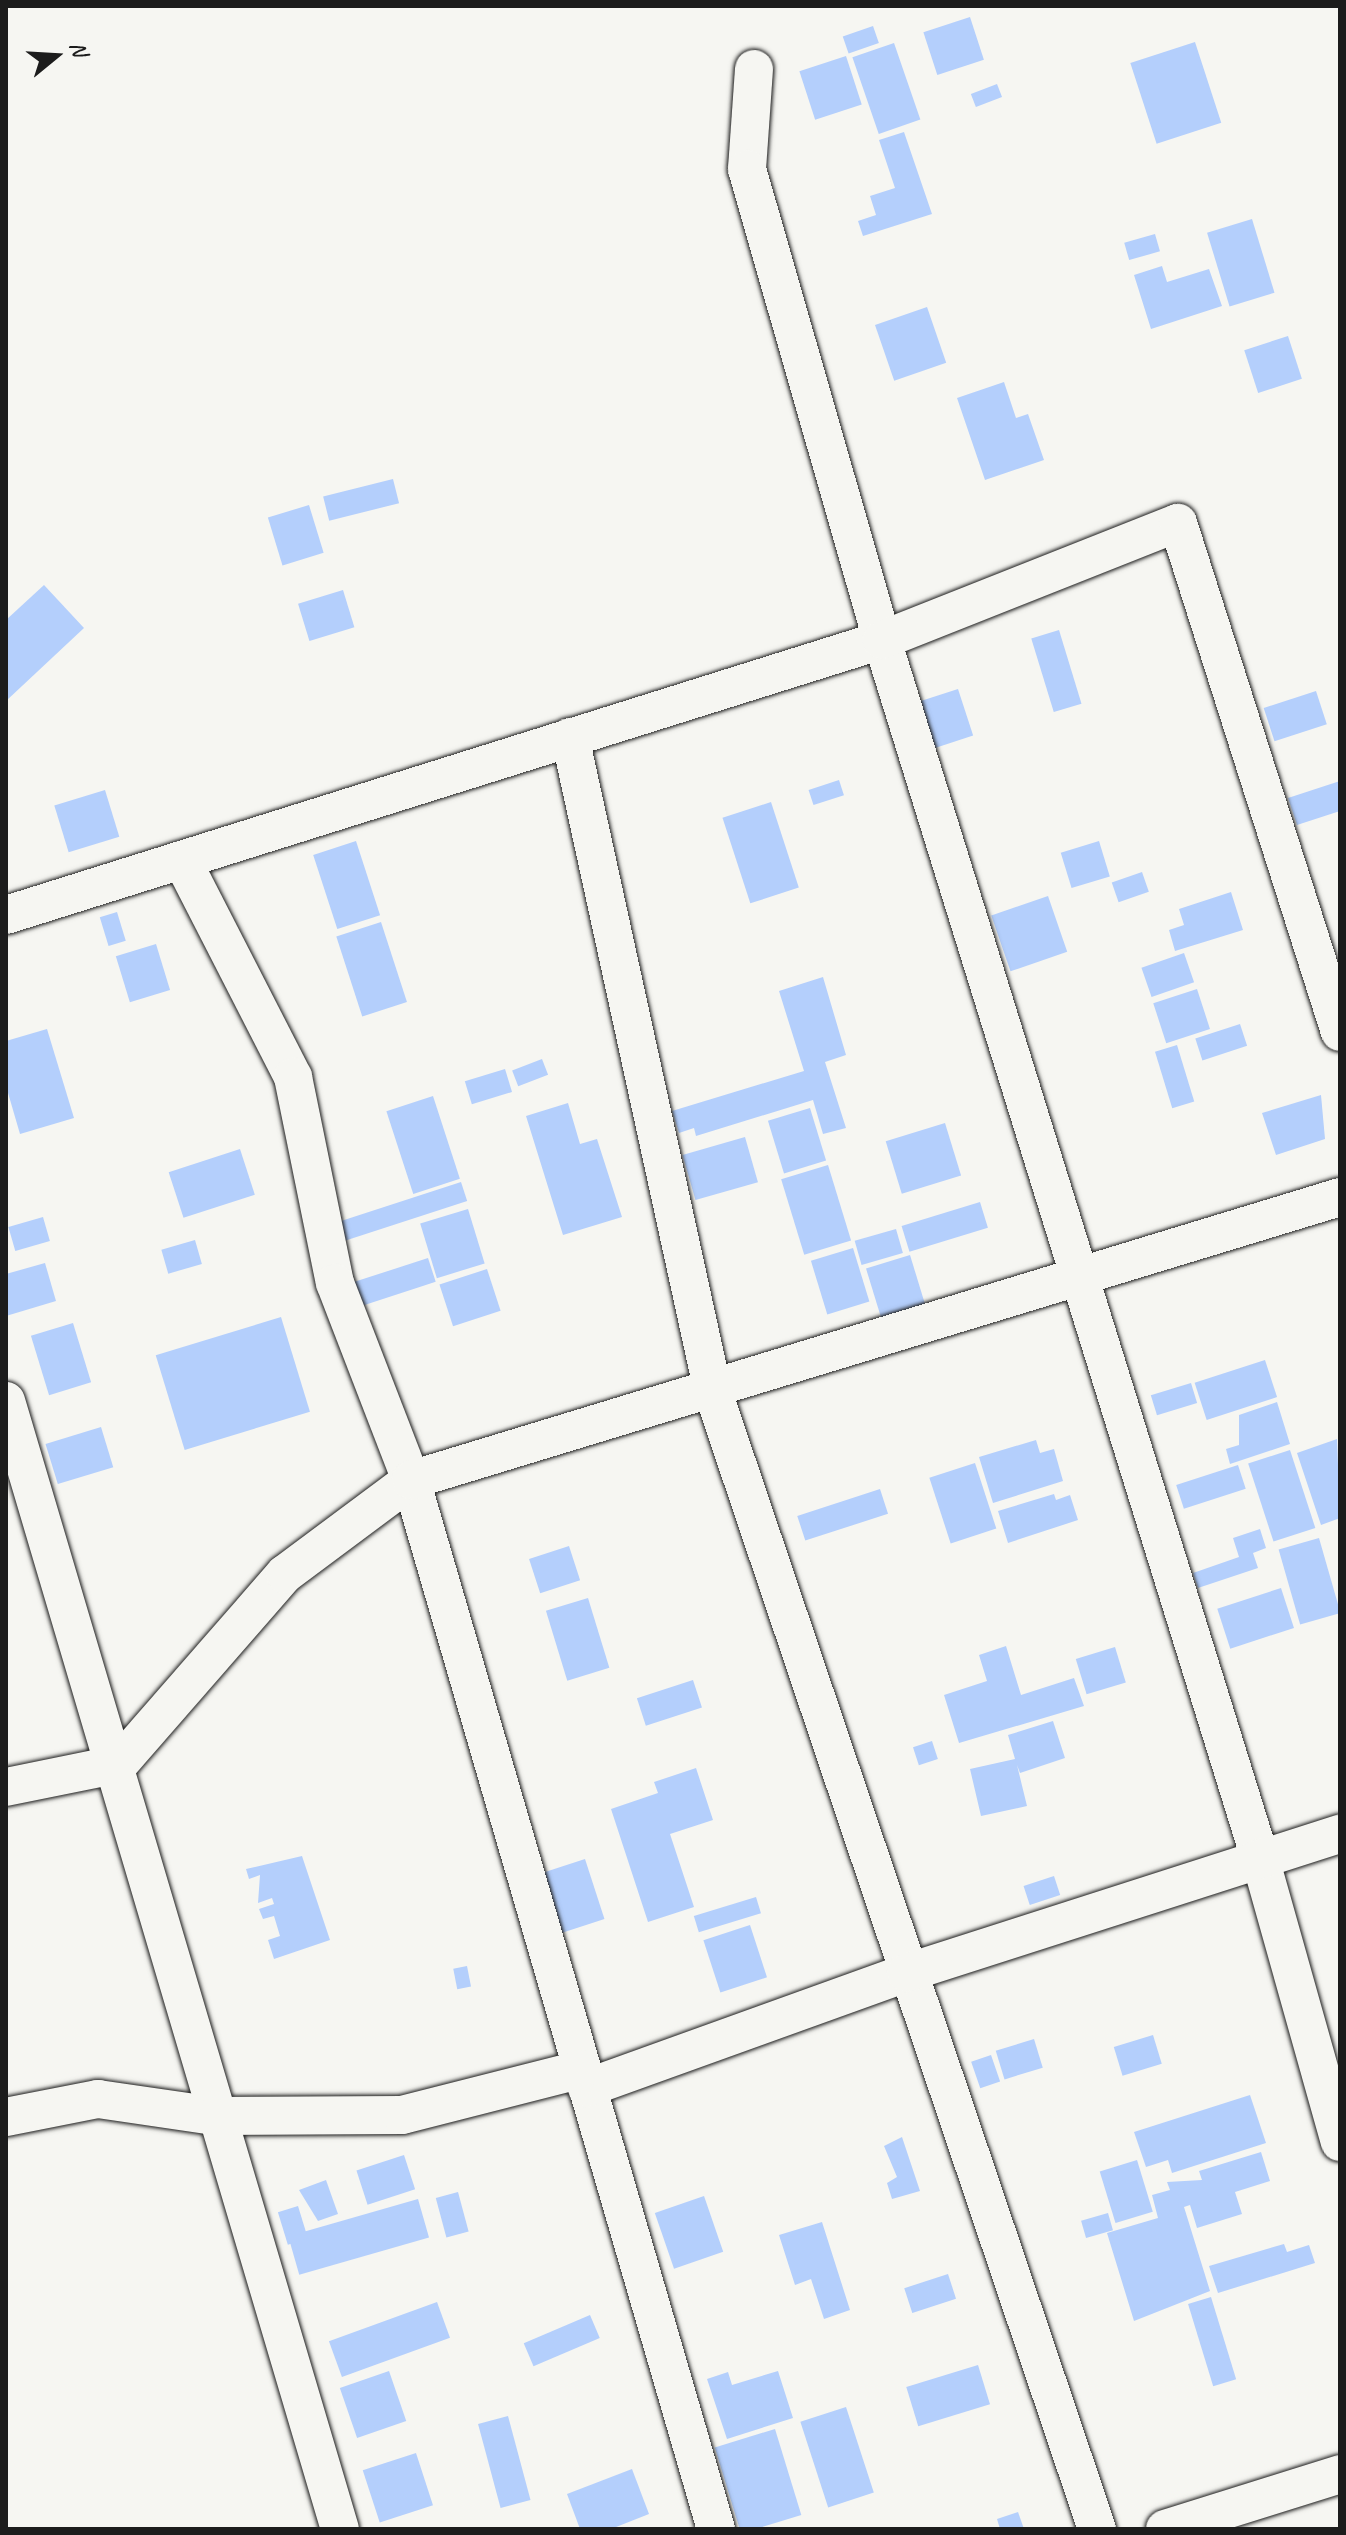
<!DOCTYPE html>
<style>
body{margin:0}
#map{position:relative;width:1346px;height:2535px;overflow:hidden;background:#f6f6f2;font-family:Caveat,sans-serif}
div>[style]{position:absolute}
.building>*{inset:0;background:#b4cffc;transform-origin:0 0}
.roads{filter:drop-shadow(0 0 2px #1c1c1c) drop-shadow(0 0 2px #1c1c1c)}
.minor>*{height:38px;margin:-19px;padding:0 19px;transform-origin:19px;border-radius:19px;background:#f6f6f2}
span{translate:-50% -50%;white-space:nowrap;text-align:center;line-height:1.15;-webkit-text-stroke:6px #f6f6f2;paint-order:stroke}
.frame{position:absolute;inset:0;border:8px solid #1c1c1c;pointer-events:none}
.north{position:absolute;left:16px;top:16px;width:80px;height:80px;-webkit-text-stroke:6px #f6f6f2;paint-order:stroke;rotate:72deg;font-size:22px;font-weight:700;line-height:32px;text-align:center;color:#1c1c1c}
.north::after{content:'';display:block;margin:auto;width:28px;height:36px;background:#1c1c1c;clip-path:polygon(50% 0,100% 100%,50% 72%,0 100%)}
</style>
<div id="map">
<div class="building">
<i style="left:970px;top:17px;width:45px;height:49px;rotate:72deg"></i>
<i style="left:873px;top:26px;width:18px;height:32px;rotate:71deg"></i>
<i style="left:1195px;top:42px;width:85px;height:68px;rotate:72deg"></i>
<i style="left:894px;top:43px;width:81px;height:44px;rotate:71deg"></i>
<i style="left:846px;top:56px;width:51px;height:49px;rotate:72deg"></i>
<i style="left:997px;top:84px;width:14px;height:28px;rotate:69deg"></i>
<i style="clip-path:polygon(904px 132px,932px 214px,863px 236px,858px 221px,876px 215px,870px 196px,895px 188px,879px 140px)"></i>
<i style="left:1252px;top:219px;width:77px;height:47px;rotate:73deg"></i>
<i style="left:1155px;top:234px;width:18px;height:32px;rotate:74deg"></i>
<i style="clip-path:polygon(1162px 266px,1167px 282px,1209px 269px,1222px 306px,1151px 329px,1134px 275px)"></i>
<i style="left:927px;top:307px;width:59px;height:55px;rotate:71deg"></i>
<i style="left:1288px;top:336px;width:45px;height:46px;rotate:72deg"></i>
<i style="clip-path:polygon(1004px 382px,1016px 418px,1028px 414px,1044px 460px,985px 480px,957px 398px)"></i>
<i style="left:393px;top:479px;width:25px;height:72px;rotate:76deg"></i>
<i style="left:309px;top:505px;width:50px;height:43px;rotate:73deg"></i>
<i style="clip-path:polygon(44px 585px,84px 628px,6px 701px,6px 620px)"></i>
<i style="left:343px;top:590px;width:39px;height:47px;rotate:73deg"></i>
<i style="left:1059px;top:630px;width:77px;height:29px;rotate:73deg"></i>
<i style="left:958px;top:689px;width:49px;height:44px;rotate:72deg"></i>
<i style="left:1316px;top:691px;width:35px;height:55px;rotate:72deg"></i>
<i style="left:839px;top:780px;width:16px;height:32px;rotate:72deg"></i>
<i style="clip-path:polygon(1340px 781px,1340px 811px,1297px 825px,1288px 798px)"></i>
<i style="left:105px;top:790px;width:49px;height:53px;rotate:73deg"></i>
<i style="left:771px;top:802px;width:90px;height:51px;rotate:72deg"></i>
<i style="left:356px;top:841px;width:78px;height:45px;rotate:72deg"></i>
<i style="left:1099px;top:841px;width:37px;height:40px;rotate:73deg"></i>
<i style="left:1142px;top:872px;width:21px;height:32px;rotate:71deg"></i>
<i style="clip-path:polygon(1231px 892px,1243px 930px,1175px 951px,1169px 930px,1184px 925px,1179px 909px)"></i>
<i style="left:1048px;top:896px;width:59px;height:60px;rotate:71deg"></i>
<i style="left:117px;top:912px;width:30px;height:18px;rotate:73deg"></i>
<i style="left:381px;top:922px;width:84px;height:47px;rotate:72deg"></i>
<i style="left:156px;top:944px;width:48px;height:42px;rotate:73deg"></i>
<i style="left:1184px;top:953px;width:31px;height:45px;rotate:71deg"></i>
<i style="clip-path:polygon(823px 977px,846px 1055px,825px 1062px,846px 1128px,823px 1134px,813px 1100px,696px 1136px,694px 1128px,679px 1133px,672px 1111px,804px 1071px,779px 991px)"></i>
<i style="left:1197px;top:989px;width:42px;height:46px;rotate:72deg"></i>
<i style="left:1240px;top:1024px;width:23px;height:47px;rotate:72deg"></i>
<i style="clip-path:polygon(47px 1029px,74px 1118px,20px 1134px,6px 1086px,6px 1041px)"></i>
<i style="left:1177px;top:1045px;width:59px;height:23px;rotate:73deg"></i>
<i style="left:542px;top:1059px;width:17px;height:32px;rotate:69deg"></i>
<i style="left:505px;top:1069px;width:24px;height:42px;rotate:73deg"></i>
<i style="clip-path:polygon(1321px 1095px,1325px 1139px,1276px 1155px,1262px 1113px)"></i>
<i style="left:433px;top:1096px;width:87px;height:49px;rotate:72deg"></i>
<i style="clip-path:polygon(568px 1103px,580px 1144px,597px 1139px,622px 1217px,563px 1235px,526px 1116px)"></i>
<i style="left:810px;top:1108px;width:55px;height:44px;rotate:73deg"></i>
<i style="left:945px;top:1123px;width:55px;height:62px;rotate:73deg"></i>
<i style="left:745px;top:1137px;width:47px;height:65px;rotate:74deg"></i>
<i style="left:240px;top:1149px;width:48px;height:75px;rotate:72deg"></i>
<i style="left:828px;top:1165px;width:79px;height:49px;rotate:73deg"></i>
<i style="left:461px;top:1182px;width:20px;height:135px;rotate:72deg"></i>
<i style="left:980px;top:1202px;width:27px;height:82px;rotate:73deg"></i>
<i style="left:468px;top:1209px;width:57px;height:50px;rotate:73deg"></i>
<i style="left:43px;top:1217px;width:25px;height:36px;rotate:74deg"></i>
<i style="left:896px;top:1229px;width:25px;height:43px;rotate:74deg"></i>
<i style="left:195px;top:1240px;width:25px;height:35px;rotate:74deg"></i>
<i style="left:853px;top:1248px;width:56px;height:44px;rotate:73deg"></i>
<i style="left:910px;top:1255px;width:59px;height:46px;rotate:73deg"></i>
<i style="left:428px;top:1258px;width:25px;height:78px;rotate:72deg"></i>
<i style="clip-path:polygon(45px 1263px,56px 1301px,6px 1316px,6px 1274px)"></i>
<i style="left:487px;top:1269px;width:44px;height:50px;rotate:72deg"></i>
<i style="left:281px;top:1317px;width:99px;height:131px;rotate:73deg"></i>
<i style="left:73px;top:1323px;width:62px;height:44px;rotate:73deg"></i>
<i style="left:1265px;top:1360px;width:39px;height:74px;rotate:72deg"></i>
<i style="left:1191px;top:1383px;width:21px;height:42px;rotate:73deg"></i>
<i style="clip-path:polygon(1277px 1402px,1290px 1444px,1230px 1464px,1226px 1449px,1239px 1445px,1239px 1415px)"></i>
<i style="left:101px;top:1427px;width:42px;height:58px;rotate:73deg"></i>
<i style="clip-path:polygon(1337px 1439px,1340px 1518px,1321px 1525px,1297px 1453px)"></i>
<i style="clip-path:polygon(1036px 1440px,1040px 1453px,1054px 1449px,1063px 1481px,993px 1503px,979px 1457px)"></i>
<i style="left:1290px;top:1450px;width:82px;height:44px;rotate:72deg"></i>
<i style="left:975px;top:1463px;width:69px;height:48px;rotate:72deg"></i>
<i style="left:1238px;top:1465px;width:25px;height:65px;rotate:72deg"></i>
<i style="left:880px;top:1489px;width:26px;height:87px;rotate:72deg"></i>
<i style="clip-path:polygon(1054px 1494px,1056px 1500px,1070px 1495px,1078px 1520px,1008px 1543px,998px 1511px)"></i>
<i style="clip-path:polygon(1260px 1529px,1266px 1548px,1253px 1553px,1258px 1568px,1198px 1588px,1193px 1573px,1239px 1557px,1233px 1538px)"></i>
<i style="left:1319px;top:1538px;width:78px;height:42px;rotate:74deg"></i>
<i style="left:569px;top:1546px;width:36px;height:42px;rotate:72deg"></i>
<i style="left:1281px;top:1588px;width:42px;height:67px;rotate:72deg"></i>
<i style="left:588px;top:1598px;width:73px;height:44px;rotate:73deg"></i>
<i style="clip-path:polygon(1006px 1646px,1021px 1695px,1074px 1678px,1084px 1706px,959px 1743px,944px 1695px,987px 1681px,979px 1655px)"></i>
<i style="left:1115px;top:1647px;width:37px;height:41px;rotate:73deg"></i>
<i style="left:693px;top:1680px;width:29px;height:59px;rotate:72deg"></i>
<i style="clip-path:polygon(1053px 1721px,1065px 1758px,1020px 1773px,1017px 1765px,1027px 1806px,981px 1816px,970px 1769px,1015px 1759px,1008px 1735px)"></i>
<i style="left:932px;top:1741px;width:19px;height:20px;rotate:72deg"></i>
<i style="clip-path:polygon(696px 1768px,713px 1820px,670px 1834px,694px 1907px,648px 1922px,611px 1809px,658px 1793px,654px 1782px)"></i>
<i style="clip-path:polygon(302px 1856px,330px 1940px,274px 1959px,268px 1940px,280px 1936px,274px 1916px,263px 1919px,259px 1909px,274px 1904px,272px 1898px,258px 1903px,260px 1875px,249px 1879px,246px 1869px)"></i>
<i style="left:585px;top:1859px;width:63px;height:46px;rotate:72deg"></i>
<i style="left:1054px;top:1876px;width:20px;height:32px;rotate:72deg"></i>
<i style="left:756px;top:1897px;width:17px;height:65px;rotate:73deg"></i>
<i style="left:750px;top:1925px;width:55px;height:49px;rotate:72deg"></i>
<i style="left:467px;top:1966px;width:21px;height:14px;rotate:79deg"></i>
<i style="left:1153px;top:2035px;width:30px;height:41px;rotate:73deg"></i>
<i style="left:1034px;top:2039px;width:30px;height:40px;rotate:73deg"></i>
<i style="left:991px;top:2055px;width:28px;height:21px;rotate:71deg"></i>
<i style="clip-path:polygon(1250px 2095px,1266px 2143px,1172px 2173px,1168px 2160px,1146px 2167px,1134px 2132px)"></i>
<i style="clip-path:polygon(902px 2137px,920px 2191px,892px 2199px,887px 2183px,897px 2177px,884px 2146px)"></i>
<i style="clip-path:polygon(1261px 2152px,1270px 2181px,1235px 2192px,1242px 2214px,1197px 2228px,1190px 2205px,1184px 2207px,1210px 2291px,1134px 2321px,1107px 2233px,1158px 2218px,1152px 2195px,1170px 2190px,1167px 2182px,1202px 2180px,1199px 2171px)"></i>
<i style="left:404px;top:2155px;width:36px;height:50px;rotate:72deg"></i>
<i style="left:1137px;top:2160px;width:54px;height:39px;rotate:73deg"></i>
<i style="clip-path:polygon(326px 2180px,338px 2214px,318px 2221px,299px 2190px)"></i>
<i style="left:458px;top:2192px;width:41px;height:23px;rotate:75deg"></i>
<i style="left:704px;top:2196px;width:59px;height:52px;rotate:71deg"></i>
<i style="left:418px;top:2199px;width:40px;height:135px;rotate:74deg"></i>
<i style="left:298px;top:2206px;width:34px;height:21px;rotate:73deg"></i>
<i style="left:1108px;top:2213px;width:18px;height:28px;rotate:74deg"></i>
<i style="clip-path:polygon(822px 2222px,850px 2310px,824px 2319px,811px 2279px,795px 2285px,779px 2235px)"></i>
<i style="clip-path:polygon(1284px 2244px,1287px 2252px,1309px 2245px,1315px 2263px,1218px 2293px,1209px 2266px)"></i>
<i style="left:948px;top:2274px;width:26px;height:46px;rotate:72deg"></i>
<i style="left:1211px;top:2297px;width:86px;height:24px;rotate:73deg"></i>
<i style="left:437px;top:2302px;width:38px;height:115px;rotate:70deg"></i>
<i style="left:590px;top:2315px;width:25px;height:72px;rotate:67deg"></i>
<i style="left:978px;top:2365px;width:41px;height:75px;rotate:73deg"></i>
<i style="left:389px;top:2371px;width:53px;height:52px;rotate:71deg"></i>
<i style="clip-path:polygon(778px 2371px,793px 2418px,727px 2439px,707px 2379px,728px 2372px,732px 2385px)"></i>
<i style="left:846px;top:2407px;width:90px;height:48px;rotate:72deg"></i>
<i style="left:508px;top:2416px;width:87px;height:31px;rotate:75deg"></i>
<i style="left:775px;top:2429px;width:90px;height:63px;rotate:73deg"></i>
<i style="left:416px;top:2453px;width:55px;height:56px;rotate:72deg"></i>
<i style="clip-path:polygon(632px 2469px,649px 2514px,611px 2529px,580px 2529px,567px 2494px)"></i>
<i style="clip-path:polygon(1018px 2512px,1024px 2529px,1000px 2529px,997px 2519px)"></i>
</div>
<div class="roads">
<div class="minor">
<i style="left:754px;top:69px;width:100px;rotate:94deg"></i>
<i style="left:747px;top:169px;width:490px;rotate:74deg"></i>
<i style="left:882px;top:640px;width:1275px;rotate:72.76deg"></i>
<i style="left:1260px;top:1858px;width:295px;rotate:74.3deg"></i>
<i style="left:570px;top:737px;width:670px;rotate:77.68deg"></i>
<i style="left:713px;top:1392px;width:1200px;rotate:71.34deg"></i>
<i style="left:182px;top:860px;width:244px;rotate:62.9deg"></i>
<i style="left:293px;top:1077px;width:210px;rotate:78.5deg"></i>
<i style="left:335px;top:1283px;width:211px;rotate:68.9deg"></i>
<i style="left:411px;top:1480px;width:1092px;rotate:73.79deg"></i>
<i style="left:6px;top:915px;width:918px;rotate:-17.43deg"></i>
<i style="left:882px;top:640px;width:318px;rotate:-21.6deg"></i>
<i style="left:1178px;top:523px;width:534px;rotate:72.35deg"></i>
<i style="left:6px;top:1401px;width:1176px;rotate:73.51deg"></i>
<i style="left:6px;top:1787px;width:115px;rotate:-11.5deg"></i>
<i style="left:119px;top:1764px;width:252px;rotate:-48.9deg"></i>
<i style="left:285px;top:1574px;width:157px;rotate:-36.7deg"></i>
<i style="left:411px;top:1480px;width:971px;rotate:-16.94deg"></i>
<i style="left:587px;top:2088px;width:339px;rotate:-19.8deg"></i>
<i style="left:906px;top:1973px;width:456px;rotate:-17.8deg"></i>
<i style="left:6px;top:2117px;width:94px;rotate:-11.1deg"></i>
<i style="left:98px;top:2099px;width:117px;rotate:8.3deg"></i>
<i style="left:214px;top:2116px;width:188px;rotate:-0.3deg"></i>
<i style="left:402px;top:2115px;width:186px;rotate:-14.3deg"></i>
<i style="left:1165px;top:2529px;width:183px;rotate:-17.4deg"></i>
</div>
</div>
<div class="frame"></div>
<div class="north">N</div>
</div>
